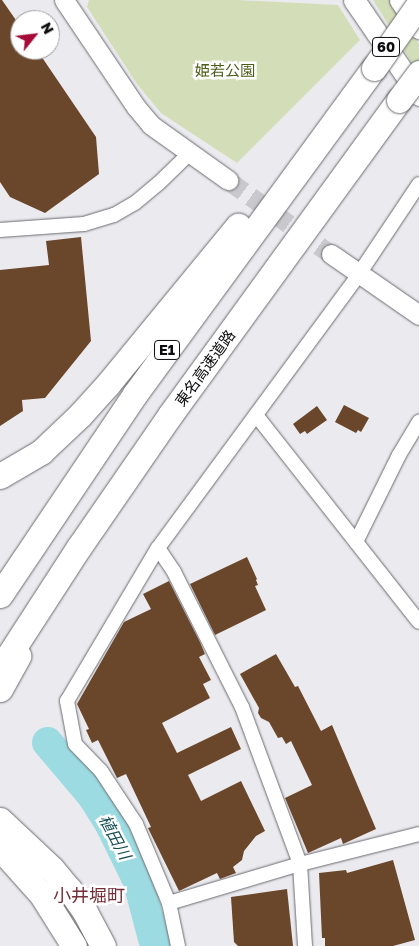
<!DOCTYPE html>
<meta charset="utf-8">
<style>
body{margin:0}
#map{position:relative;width:419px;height:946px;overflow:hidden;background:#eaeaef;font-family:"Golos Text","Noto Sans JP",sans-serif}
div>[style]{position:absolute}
.green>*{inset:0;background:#d3deb9}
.river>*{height:31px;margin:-15.5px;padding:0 15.5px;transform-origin:15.5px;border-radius:15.5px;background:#9ddbe2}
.building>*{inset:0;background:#6a462b}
.secondary-tunnel>*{height:19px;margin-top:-9.5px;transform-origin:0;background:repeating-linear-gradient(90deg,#c9c9cd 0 19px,transparent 0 28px)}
.roads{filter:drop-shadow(0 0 1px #6a6b6f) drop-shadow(0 0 1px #6a6b6f)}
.street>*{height:14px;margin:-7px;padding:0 7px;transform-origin:7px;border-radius:7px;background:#fff}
.secondary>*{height:19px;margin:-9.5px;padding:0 9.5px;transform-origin:9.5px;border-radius:9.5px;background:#fff}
.primary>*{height:21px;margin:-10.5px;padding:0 10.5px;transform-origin:10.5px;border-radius:10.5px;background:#fff}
.highway>*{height:25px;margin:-12.5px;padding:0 12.5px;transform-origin:12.5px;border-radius:12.5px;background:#fff}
.bridges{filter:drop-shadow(0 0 1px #6a6b6f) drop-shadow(0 0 1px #6a6b6f)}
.highway-bridge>*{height:25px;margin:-12.5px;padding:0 12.5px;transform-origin:12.5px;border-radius:12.5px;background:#fff}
span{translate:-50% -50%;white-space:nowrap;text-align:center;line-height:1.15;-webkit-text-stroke:5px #fff;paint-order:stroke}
.shield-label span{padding:1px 4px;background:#fff;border:1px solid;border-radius:4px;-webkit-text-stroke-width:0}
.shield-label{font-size:14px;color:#0d0d0f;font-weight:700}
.park-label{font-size:15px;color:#4d5c17}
.street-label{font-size:15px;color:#0d0d0f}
.water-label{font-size:16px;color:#184f54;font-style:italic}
.quarter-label{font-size:18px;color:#752e37}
.north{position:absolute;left:10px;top:10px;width:50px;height:50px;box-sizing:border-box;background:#fff;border:1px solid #9e9e9f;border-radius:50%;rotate:61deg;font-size:14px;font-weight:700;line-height:20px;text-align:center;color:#0d0d0f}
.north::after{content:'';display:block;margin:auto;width:18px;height:22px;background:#a60b37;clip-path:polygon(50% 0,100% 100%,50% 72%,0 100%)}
</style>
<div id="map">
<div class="green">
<i style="clip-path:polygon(89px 0,237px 0,338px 5px,360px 40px,237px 163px,161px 113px,137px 84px,87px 7px)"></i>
<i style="clip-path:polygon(373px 0,389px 0,419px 44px,419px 74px)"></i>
</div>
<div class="river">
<i style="left:47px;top:742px;width:70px;rotate:49.7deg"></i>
<i style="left:92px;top:795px;width:34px;rotate:58deg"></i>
<i style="left:110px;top:824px;width:64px;rotate:63.8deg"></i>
<i style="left:138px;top:881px;width:67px;rotate:75.3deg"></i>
</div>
<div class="building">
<i style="clip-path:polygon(0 0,2px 0,20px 26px,20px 50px,37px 50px,96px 137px,99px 174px,45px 213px,10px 197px,0 182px)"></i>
<i style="clip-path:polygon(81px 237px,91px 341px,45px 398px,22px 400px,23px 411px,0 426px,0 270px,49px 265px,46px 241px)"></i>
<i style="clip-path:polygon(344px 405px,369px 418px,361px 432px,358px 430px,356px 433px,335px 422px)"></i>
<i style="clip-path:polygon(317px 406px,327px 420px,307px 434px,305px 431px,300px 434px,293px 424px)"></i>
<i style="clip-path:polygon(247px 557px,257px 579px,256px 580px,258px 585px,255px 586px,266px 610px,215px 635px,190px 584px)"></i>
<i style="clip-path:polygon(169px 581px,200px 642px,205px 654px,199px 657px,211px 680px,203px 684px,210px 698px,162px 723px,177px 753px,231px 727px,241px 749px,188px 775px,201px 801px,241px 781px,265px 831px,256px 836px,244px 851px,242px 860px,233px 867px,236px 873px,220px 879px,217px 873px,179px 891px,148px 828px,151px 827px,126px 774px,117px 778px,98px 740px,92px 743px,86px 730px,89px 729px,77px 704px,124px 622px,151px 609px,143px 594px)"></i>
<i style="clip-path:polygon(276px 654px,295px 687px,298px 686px,321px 731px,332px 725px,376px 829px,343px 844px,341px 838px,308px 853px,285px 798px,312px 785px,291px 741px,286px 744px,282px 737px,278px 738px,269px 722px,261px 718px,258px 713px,259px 708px,240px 674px)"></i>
<i style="clip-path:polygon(393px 860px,415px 940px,393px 946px,325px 946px,325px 938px,322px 938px,319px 873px,346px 870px,347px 873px)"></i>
<i style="clip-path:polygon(287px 889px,293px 946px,238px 946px,234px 942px,231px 897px)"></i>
</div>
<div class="secondary-tunnel">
<i style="left:228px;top:180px;width:127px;rotate:35.7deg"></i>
</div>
<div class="roads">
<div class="street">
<i style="left:0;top:230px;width:84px;rotate:-4.1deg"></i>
<i style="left:84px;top:224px;width:31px;rotate:-17deg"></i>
<i style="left:114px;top:215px;width:24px;rotate:-30deg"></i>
<i style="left:135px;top:203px;width:31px;rotate:-40deg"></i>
<i style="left:159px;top:183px;width:43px;rotate:-44.1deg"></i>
<i style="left:256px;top:415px;width:263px;rotate:51.8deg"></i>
<i style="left:356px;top:542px;width:97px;rotate:-63.7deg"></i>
<i style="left:399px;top:455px;width:39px;rotate:-59deg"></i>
<i style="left:158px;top:548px;width:29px;rotate:56deg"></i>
<i style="left:174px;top:572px;width:151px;rotate:63.3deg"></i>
<i style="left:242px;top:707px;width:167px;rotate:69.7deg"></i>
<i style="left:300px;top:864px;width:82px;rotate:86.5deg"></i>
<i style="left:169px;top:903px;width:137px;rotate:-16.6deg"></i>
<i style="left:300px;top:864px;width:123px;rotate:-14.1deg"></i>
<i style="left:178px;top:946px;width:44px;rotate:-101.8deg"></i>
<i style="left:169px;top:903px;width:86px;rotate:-112.7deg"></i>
<i style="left:136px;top:824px;width:64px;rotate:-123.4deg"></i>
<i style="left:101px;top:771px;width:37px;rotate:-134deg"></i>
<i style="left:75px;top:744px;width:44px;rotate:-100.5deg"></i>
<i style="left:67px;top:701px;width:178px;rotate:-59.3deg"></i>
<i style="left:158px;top:548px;width:340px;rotate:-53.7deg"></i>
<i style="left:359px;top:274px;width:108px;rotate:-56.3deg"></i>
</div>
<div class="secondary">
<i style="left:64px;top:0;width:129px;rotate:56.1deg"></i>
<i style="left:136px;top:107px;width:23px;rotate:50deg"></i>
<i style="left:151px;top:125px;width:95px;rotate:35.5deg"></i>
<i style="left:331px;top:254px;width:107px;rotate:34.7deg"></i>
</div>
<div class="primary">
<i style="left:354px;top:0;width:115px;rotate:55.6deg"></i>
<i style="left:400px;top:0;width:34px;rotate:56deg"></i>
</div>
<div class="highway">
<i style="left:0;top:476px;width:48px;rotate:-30.3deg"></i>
<i style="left:41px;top:452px;width:54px;rotate:-43.5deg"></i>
<i style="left:80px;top:415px;width:42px;rotate:-47.9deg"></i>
<i style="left:108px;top:384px;width:205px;rotate:-50.6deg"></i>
<i style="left:0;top:595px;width:242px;rotate:-56.1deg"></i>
<i style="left:135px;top:394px;width:404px;rotate:-53.8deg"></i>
<i style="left:0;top:669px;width:145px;rotate:-57.1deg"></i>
<i style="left:79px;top:547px;width:160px;rotate:-55.4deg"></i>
<i style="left:170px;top:415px;width:389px;rotate:-54deg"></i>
<i style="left:0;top:689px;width:38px;rotate:-61deg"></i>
<i style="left:0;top:820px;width:71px;rotate:43.3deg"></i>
<i style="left:52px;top:869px;width:26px;rotate:50deg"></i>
<i style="left:69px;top:889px;width:28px;rotate:55deg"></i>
<i style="left:85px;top:912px;width:38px;rotate:62deg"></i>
<i style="left:0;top:848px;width:63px;rotate:48.2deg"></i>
<i style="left:42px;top:895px;width:60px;rotate:57.9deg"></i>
</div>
</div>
<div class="bridges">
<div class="highway-bridge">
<i style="left:374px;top:68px;width:78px;rotate:-54.9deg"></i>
<i style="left:399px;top:100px;width:34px;rotate:-53deg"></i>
</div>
</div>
<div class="shield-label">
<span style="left:386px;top:47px">60</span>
<span style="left:167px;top:350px">E1</span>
</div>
<div class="park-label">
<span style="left:225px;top:71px">姫若公園</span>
</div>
<div class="street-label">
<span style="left:205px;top:368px;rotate:-54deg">東名高速道路</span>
</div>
<div class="water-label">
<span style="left:115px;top:837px;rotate:62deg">植田川</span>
</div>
<div class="quarter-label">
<span style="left:89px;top:895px">小井堀町</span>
</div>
<div class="north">N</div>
</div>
